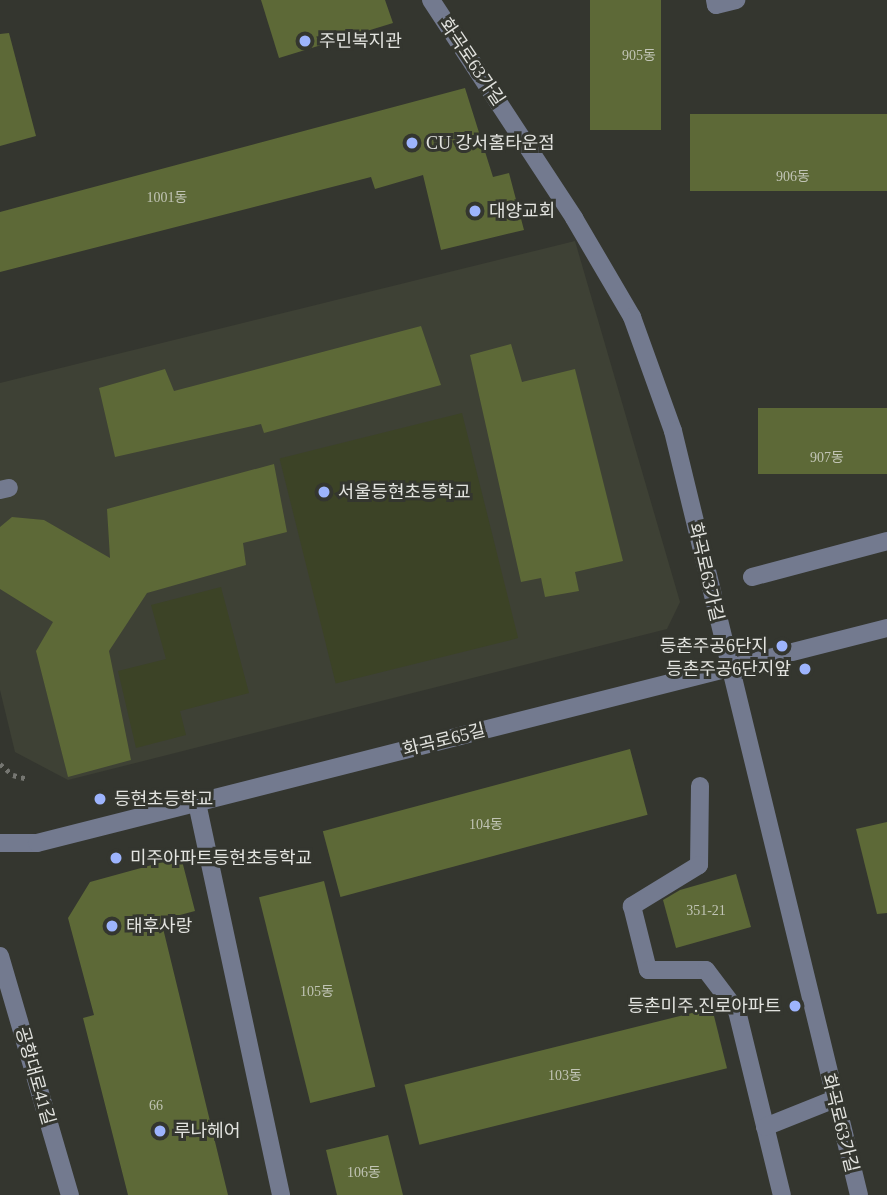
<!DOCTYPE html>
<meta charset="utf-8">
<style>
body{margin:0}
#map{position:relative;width:887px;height:1195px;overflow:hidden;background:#34362f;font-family:"Times New Roman","Noto Sans KR",serif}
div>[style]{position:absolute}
.built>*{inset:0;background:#3e4135}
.green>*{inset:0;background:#3c4326;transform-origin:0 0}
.building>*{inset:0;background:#5d6937;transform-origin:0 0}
.path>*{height:4.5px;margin-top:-2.25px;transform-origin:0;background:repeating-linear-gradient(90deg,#757671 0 3.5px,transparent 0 8.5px)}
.minor>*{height:18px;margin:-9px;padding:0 9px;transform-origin:9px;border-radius:9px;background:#737a8f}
.dots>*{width:19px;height:19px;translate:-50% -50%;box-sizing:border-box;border:4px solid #34362f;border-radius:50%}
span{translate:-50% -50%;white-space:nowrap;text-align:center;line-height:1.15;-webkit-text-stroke:6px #34362f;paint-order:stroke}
.number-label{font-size:14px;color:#c1c4b5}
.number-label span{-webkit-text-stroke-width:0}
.poi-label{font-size:18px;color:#e2e3df}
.left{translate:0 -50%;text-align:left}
.right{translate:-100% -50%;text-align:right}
.street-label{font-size:18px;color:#e2e3df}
</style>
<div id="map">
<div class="built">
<i style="clip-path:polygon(575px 241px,680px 602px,667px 629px,68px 780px,15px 752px,0 690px,0 383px)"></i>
</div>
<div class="green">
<i style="left:462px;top:413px;width:232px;height:188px;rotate:76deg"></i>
<i style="clip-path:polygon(221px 587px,249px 693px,180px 711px,186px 735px,136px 748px,118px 671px,166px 659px,151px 605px)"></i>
</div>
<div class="building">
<i style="clip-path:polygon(261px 0,385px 0,393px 23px,279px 58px)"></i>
<i style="left:590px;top:0;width:71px;height:130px"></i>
<i style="clip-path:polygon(9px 33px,36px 136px,0 146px,0 34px)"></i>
<i style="clip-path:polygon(465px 88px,493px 177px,509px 173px,524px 230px,441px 250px,423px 175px,375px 189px,371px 177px,0 272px,0 212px)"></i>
<i style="left:887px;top:114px;width:77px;height:197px;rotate:90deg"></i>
<i style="clip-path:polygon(421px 326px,441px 385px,264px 433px,261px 424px,115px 457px,99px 388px,165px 369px,174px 391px)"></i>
<i style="clip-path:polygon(511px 344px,522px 382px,575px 369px,623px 561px,575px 572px,579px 591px,545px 597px,541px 578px,521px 582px,470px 355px)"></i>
<i style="left:887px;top:408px;width:66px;height:129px;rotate:90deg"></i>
<i style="clip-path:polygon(274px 464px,287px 532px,243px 543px,246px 565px,147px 593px,109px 651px,131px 760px,68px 777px,36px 651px,53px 622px,0 589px,0 527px,12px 517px,44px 520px,110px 558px,107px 509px)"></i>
<i style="left:630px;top:749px;width:68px;height:318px;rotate:75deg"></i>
<i style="clip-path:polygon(887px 822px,887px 913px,877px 914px,856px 829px)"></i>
<i style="clip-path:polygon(181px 857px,195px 911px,161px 920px,228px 1195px,128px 1195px,83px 1018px,94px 1015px,68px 918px,90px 882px)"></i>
<i style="clip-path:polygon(736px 874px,751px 927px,676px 948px,663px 900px,680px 890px)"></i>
<i style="left:324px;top:881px;width:212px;height:67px;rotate:76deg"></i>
<i style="left:712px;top:1008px;width:62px;height:317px;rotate:76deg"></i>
<i style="clip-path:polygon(388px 1135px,403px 1195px,337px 1195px,326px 1150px)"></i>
</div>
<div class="path">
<i style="left:0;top:764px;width:17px;rotate:40deg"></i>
<i style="left:13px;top:775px;width:16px;rotate:15deg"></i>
</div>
<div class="minor">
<i style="left:431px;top:0;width:261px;rotate:56.7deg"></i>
<i style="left:574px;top:218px;width:115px;rotate:59.6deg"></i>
<i style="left:632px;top:317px;width:121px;rotate:70.2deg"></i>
<i style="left:673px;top:431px;width:786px;rotate:76.32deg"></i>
<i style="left:715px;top:0;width:5px;rotate:79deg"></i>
<i style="left:716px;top:5px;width:21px;rotate:-14deg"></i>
<i style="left:0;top:490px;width:9px;rotate:-13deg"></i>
<i style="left:752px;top:577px;width:140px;rotate:-14.9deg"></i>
<i style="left:700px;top:786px;width:79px;rotate:90.7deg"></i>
<i style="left:699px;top:865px;width:79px;rotate:148.5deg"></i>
<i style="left:632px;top:906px;width:66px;rotate:76deg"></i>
<i style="left:648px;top:970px;width:58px"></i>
<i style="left:706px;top:970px;width:51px;rotate:52.9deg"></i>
<i style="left:737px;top:1011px;width:189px;rotate:76.3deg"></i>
<i style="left:197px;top:803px;width:401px;rotate:77.9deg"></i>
<i style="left:0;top:843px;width:37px"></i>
<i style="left:37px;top:843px;width:877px;rotate:-14.19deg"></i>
<i style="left:0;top:956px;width:249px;rotate:73.7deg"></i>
<i style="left:765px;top:1127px;width:75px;rotate:-21.8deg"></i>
</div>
<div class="dots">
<i style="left:305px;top:41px;background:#9db4fd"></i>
<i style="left:412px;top:143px;background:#9db4fd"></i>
<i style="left:475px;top:211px;background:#9db4fd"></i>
<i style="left:324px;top:492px;background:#9db4fd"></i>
<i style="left:782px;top:646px;background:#9db4fd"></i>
<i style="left:805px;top:669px;background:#9db4fd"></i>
<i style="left:100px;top:799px;background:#9db4fd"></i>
<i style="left:116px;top:858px;background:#9db4fd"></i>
<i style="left:112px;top:926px;background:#9db4fd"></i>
<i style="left:795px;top:1006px;background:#9db4fd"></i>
<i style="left:160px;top:1131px;background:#9db4fd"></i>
</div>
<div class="number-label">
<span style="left:639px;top:56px">905동</span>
<span style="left:793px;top:177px">906동</span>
<span style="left:167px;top:198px">1001동</span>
<span style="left:827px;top:458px">907동</span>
<span style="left:486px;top:825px">104동</span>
<span style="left:706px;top:911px">351-21</span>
<span style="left:317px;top:992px">105동</span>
<span style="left:565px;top:1076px">103동</span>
<span style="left:156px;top:1106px">66</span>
<span style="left:364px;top:1173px">106동</span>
</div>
<div class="poi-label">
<span class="left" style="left:319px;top:41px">주민복지관</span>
<span class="left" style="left:426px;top:143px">CU 강서홈타운점</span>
<span class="left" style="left:489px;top:211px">대양교회</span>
<span class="left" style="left:338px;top:492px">서울등현초등학교</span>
<span class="right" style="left:768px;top:646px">등촌주공6단지</span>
<span class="right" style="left:791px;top:669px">등촌주공6단지앞</span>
<span class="left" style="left:114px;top:799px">등현초등학교</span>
<span class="left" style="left:130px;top:858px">미주아파트등현초등학교</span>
<span class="left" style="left:126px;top:926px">태후사랑</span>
<span class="right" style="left:781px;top:1006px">등촌미주.진로아파트</span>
<span class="left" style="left:174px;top:1131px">루나헤어</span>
</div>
<div class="street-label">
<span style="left:472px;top:62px;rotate:56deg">화곡로63가길</span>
<span style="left:706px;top:572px;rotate:77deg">화곡로63가길</span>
<span style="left:444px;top:740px;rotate:-14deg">화곡로65길</span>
<span style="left:35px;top:1076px;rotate:74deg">공항대로41길</span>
<span style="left:840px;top:1123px;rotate:76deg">화곡로63가길</span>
</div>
</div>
